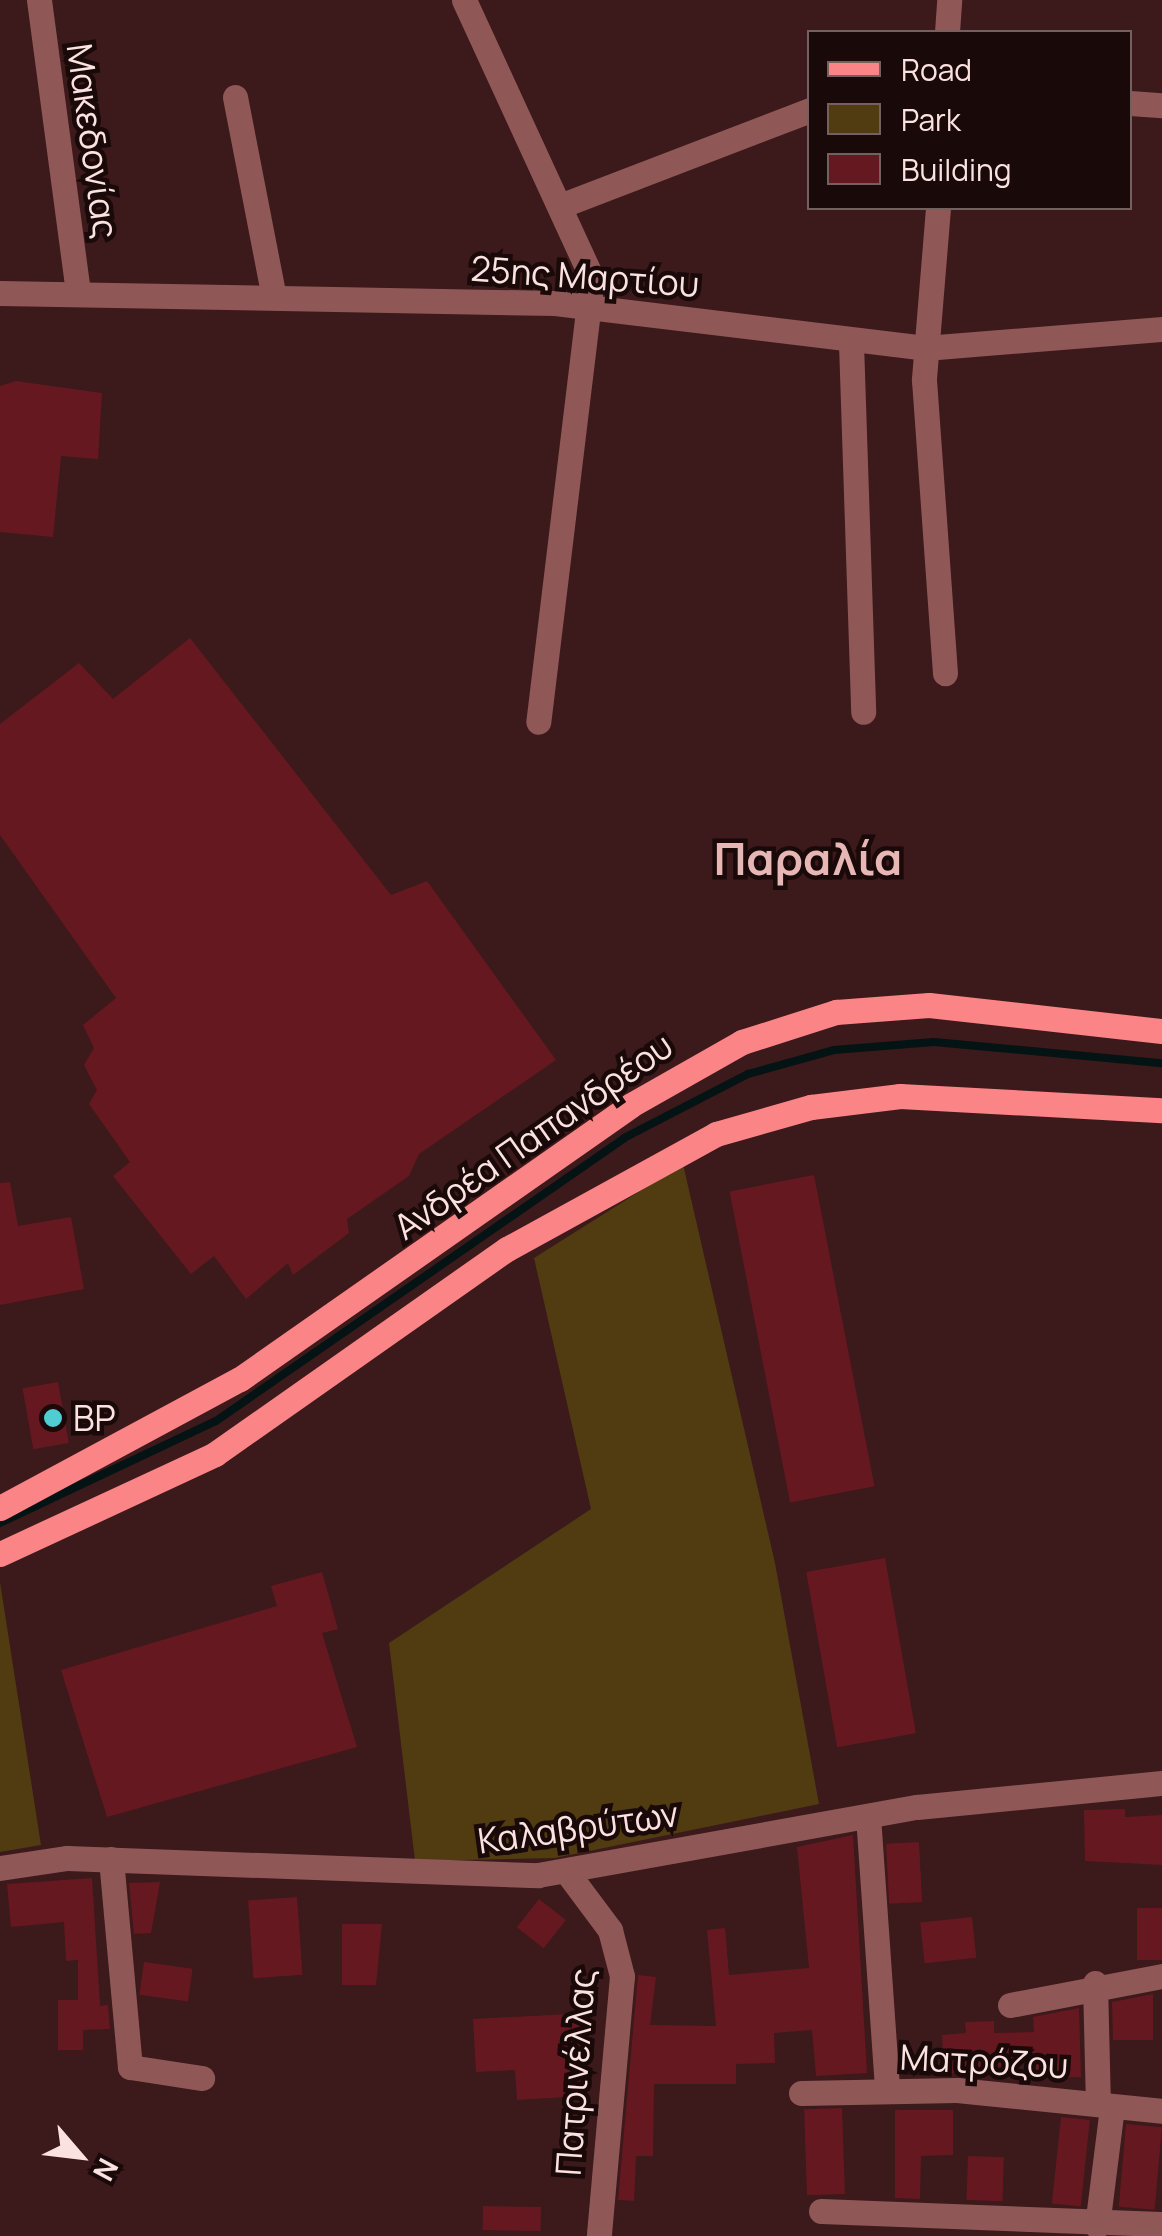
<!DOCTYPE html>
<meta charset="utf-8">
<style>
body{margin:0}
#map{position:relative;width:1162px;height:2236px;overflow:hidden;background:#3c191a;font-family:Manrope,sans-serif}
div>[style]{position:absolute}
.green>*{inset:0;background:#513b10}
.stream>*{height:8px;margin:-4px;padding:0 4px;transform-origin:4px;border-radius:4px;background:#041314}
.building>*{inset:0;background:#661820;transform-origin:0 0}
.minor>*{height:25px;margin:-12.5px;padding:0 12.5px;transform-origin:12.5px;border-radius:12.5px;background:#905757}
.major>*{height:25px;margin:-12.5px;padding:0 12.5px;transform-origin:12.5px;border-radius:12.5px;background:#fb8487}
.dots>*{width:28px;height:28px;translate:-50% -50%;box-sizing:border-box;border:5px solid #190909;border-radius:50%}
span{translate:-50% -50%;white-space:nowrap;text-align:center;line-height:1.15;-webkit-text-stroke:9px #190909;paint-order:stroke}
.street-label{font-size:35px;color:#fbe2e1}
.poi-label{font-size:35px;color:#fbe2e1}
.left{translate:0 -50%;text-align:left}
.district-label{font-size:45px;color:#e6b7b5;font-weight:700}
.legend{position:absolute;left:807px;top:30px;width:325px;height:180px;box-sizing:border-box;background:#190909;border:2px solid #73605f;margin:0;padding:12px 18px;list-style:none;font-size:30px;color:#fbe2e1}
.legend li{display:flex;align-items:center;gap:20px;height:50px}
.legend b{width:50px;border:2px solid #73605f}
.north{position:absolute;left:30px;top:2106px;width:100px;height:100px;-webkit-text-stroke:8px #190909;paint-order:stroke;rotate:118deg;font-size:28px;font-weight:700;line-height:40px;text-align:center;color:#fbe2e1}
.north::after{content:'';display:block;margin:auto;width:35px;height:45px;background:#fbe2e1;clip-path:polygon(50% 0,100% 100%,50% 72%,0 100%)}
</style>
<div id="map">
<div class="green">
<i style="clip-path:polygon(683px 1164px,775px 1563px,819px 1804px,555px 1858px,415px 1861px,389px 1643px,591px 1509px,534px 1258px)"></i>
<i style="clip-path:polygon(0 1582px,41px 1845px,0 1852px)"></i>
</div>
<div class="stream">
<i style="left:0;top:1523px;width:239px;rotate:-25.3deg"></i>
<i style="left:216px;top:1421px;width:497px;rotate:-34.7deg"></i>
<i style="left:624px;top:1138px;width:140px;rotate:-27.3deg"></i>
<i style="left:748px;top:1074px;width:89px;rotate:-15.6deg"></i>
<i style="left:834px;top:1050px;width:100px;rotate:-4.6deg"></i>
<i style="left:934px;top:1042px;width:229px;rotate:5.3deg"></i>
</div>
<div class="building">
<i style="clip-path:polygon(16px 381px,102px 393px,98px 459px,61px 456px,53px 537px,0 532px,0 386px)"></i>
<i style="clip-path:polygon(190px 638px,391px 895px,427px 881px,556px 1060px,419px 1154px,409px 1176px,347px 1219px,349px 1233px,293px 1275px,288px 1263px,246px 1299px,214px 1256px,191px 1274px,113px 1176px,130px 1162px,89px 1104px,97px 1090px,84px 1065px,94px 1048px,83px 1025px,116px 998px,0 835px,0 724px,79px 663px,113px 699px)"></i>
<i style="left:814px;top:1175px;width:317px;height:86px;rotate:79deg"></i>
<i style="clip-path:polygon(10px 1182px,18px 1226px,71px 1217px,84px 1289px,0 1305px,0 1183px)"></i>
<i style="left:58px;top:1382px;width:62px;height:36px;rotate:80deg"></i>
<i style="left:885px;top:1558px;width:178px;height:80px;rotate:80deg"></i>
<i style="clip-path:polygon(322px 1572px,338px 1629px,322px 1633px,357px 1747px,107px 1817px,61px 1670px,277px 1606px,271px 1586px)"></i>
<i style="clip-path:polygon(1125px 1809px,1125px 1817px,1162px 1815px,1162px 1865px,1085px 1861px,1084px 1810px)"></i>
<i style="clip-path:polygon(853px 1835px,867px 2073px,816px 2076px,812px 2030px,774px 2033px,775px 2063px,736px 2064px,736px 2084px,654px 2084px,653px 2156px,636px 2156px,634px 2201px,618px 2200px,638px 1975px,656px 1977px,650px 2025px,716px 2026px,707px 1930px,725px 1928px,729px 1975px,809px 1968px,797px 1847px)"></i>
<i style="left:919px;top:1842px;width:60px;height:33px;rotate:87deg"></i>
<i style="clip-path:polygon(92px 1878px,100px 2006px,108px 2005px,110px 2029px,83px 2030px,83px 2050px,58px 2050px,58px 2000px,78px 2000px,78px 1960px,66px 1961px,64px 1922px,11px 1927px,7px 1884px)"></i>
<i style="clip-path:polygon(160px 1882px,151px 1933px,134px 1934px,129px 1883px)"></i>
<i style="left:297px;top:1897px;width:78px;height:49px;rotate:86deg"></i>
<i style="left:539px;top:1899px;width:34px;height:36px;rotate:38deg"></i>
<i style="left:1162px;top:1908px;width:52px;height:25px;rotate:90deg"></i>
<i style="left:972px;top:1917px;width:41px;height:52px;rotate:84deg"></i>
<i style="clip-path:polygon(342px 1924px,382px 1924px,376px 1985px,342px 1985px)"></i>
<i style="left:144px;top:1962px;width:49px;height:33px;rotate:8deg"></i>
<i style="clip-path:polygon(1153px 1994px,1153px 2040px,1113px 2040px,1112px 2002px)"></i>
<i style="clip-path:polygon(1079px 2008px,1081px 2077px,1045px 2078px,1028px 2063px,944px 2074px,942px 2035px,966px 2033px,965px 2022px,994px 2021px,994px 2033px,1034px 2032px,1033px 2017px)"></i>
<i style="clip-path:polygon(589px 2013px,591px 2038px,580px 2039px,583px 2096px,517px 2100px,515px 2070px,476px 2072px,473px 2019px)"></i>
<i style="left:842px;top:2108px;width:86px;height:38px;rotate:88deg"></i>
<i style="clip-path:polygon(895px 2110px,953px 2110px,953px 2155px,921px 2156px,920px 2199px,895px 2198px)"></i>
<i style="left:1061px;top:2117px;width:29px;height:87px;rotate:6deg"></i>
<i style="left:1126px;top:2124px;width:36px;height:83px;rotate:5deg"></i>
<i style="left:968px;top:2156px;width:36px;height:44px;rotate:2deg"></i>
<i style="left:483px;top:2206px;width:58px;height:24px;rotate:1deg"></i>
</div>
<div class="minor">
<i style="left:39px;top:0;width:295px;rotate:82.4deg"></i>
<i style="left:464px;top:0;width:306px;rotate:65.3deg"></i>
<i style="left:592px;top:278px;width:447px;rotate:96.9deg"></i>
<i style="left:947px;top:32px;width:32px;rotate:-86deg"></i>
<i style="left:235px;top:97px;width:204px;rotate:79deg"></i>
<i style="left:1130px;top:103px;width:32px;rotate:4deg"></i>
<i style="left:560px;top:206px;width:268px;rotate:-21deg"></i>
<i style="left:938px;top:208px;width:173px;rotate:94.7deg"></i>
<i style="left:924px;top:380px;width:294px;rotate:85.9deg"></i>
<i style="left:0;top:293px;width:555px;rotate:1.03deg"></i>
<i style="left:555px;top:303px;width:373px;rotate:6.9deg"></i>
<i style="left:925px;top:348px;width:238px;rotate:-4.6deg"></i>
<i style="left:851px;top:343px;width:369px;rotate:88.1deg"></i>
<i style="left:868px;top:1816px;width:275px;rotate:86deg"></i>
<i style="left:111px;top:1859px;width:209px;rotate:84.8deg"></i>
<i style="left:130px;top:2067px;width:73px;rotate:8.7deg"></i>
<i style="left:0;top:1868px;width:68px;rotate:-8.5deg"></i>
<i style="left:67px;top:1858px;width:471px;rotate:2.1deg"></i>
<i style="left:538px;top:1875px;width:385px;rotate:-10.2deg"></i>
<i style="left:917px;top:1807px;width:246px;rotate:-5.6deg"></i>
<i style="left:566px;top:1871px;width:74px;rotate:53.3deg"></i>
<i style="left:610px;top:1930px;width:48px;rotate:75.4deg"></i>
<i style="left:622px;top:1976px;width:261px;rotate:95.1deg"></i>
<i style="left:1095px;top:1983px;width:121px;rotate:88.6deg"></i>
<i style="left:1010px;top:2005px;width:155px;rotate:-10.8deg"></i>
<i style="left:801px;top:2093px;width:156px;rotate:-1.1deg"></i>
<i style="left:957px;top:2090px;width:206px;rotate:5.8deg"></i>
<i style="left:821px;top:2211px;width:341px;rotate:2.2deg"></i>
<i style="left:1097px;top:2226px;width:120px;rotate:-82.8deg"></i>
</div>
<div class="major">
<i style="left:0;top:1508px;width:272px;rotate:-28.3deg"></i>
<i style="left:240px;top:1379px;width:477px;rotate:-35deg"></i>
<i style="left:631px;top:1105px;width:128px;rotate:-29.6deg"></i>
<i style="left:742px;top:1042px;width:99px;rotate:-17.7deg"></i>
<i style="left:836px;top:1012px;width:93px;rotate:-4.3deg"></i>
<i style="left:929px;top:1005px;width:234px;rotate:6.4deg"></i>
<i style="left:0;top:1554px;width:237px;rotate:-24.9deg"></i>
<i style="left:215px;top:1454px;width:357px;rotate:-35.1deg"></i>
<i style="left:507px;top:1249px;width:239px;rotate:-28.8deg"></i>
<i style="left:716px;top:1134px;width:99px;rotate:-15.9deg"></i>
<i style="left:811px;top:1107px;width:90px;rotate:-7deg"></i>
<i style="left:900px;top:1096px;width:262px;rotate:3.1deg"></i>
</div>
<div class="dots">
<i style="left:53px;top:1418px;background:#51ccd2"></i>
</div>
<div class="street-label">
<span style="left:93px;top:141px;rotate:82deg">Μακεδονίας</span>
<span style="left:585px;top:276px;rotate:4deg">25ης Μαρτίου</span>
<span style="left:533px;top:1136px;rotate:-35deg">Ανδρέα Παπανδρέου</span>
<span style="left:578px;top:1827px;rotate:-8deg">Καλαβρύτων</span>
<span style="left:984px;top:2061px;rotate:3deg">Ματρόζου</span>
<span style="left:575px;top:2072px;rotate:-86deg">Πατρινέλλας</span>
</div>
<div class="poi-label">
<span class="left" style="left:73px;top:1418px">BP</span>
</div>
<div class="district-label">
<span style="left:808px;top:859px">Παραλία</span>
</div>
<ul class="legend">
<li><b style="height:12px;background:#fb8487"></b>Road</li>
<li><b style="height:28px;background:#513b10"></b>Park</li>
<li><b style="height:28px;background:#661820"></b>Building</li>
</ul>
<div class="north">N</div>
</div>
